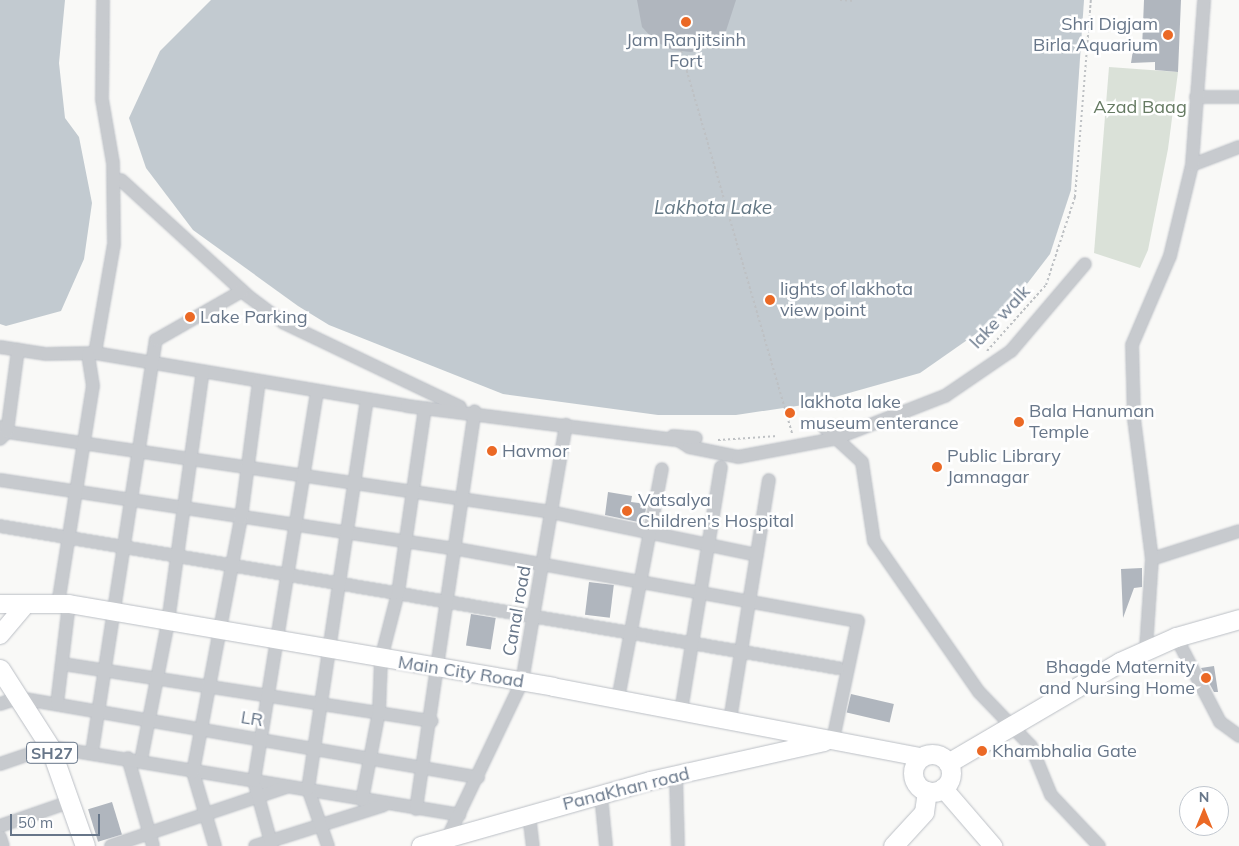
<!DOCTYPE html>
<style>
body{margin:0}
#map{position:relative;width:1239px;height:846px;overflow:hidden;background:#f9f9f7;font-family:Mulish,sans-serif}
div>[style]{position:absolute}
.green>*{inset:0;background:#dae1d8}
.water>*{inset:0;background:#c2cad0}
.building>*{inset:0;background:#b0b6be;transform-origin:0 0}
.path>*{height:2px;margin-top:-1px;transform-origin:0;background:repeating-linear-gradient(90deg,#bec1c4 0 2.5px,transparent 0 5px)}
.roads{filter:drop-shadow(0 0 1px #bbbfc5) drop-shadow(0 0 1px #bbbfc5)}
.street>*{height:12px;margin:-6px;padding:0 6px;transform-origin:6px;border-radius:6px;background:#c7cace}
.secondary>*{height:18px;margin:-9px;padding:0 9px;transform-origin:9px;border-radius:9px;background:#fff}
.primary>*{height:19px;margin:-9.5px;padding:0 9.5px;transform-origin:9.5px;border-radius:9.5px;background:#fff}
.primary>.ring{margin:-9.5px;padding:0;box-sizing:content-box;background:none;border:19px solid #fff;border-radius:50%}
.dots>*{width:14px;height:14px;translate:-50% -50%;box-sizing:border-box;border:2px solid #fff;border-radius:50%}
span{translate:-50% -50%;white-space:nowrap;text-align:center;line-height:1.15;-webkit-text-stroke:5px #fff;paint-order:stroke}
.shield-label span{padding:1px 4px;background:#fff;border:1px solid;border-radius:4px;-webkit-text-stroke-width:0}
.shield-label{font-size:16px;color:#677689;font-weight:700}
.poi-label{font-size:18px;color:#677689}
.right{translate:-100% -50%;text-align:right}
.left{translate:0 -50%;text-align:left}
.park-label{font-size:18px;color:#657a62}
.street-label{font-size:18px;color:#677689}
.water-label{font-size:19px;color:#637784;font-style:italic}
.north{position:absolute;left:1179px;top:786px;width:50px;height:50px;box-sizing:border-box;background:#fff;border:1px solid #c2c8d0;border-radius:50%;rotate:0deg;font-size:14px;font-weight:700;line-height:20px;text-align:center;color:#677689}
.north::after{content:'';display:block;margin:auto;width:18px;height:22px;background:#eb6925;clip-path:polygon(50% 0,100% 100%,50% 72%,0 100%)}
.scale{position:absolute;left:10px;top:814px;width:90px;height:22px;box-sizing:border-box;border:2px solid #677689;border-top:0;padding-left:6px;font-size:15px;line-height:18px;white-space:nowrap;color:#677689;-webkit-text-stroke:4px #fff;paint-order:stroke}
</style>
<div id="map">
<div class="green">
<i style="clip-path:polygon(1109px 67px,1178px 72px,1168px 149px,1148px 250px,1140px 268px,1094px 253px)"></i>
</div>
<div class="water">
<i style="clip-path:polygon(0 0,65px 0,59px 63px,65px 118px,79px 137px,92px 203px,84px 259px,61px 311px,6px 326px,0 324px)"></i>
<i style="clip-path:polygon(211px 0,1084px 0,1071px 190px,1050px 254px,1003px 315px,920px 373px,810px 404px,736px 415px,658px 415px,503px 394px,329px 325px,298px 306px,193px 230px,146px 168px,129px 118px,160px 51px)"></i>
</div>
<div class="building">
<i style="clip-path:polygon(637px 0,736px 0,725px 34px,710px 46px,691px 52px,672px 50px,655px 41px,642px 27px)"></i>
<i style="clip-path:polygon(1144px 0,1181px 0,1178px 72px,1155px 70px,1155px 62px,1131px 63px,1133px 50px,1142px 49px)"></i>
<i style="clip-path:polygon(608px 492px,632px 496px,631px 502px,647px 504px,643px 523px,605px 515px)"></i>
<i style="clip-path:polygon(1142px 568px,1142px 587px,1134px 588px,1123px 618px,1121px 569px)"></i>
<i style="left:589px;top:582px;width:25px;height:33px;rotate:7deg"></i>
<i style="left:471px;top:614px;width:25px;height:32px;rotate:9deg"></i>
<i style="clip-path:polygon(1214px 666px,1218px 692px,1214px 692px,1201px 668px)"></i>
<i style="left:851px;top:694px;width:44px;height:19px;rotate:13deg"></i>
<i style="left:112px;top:802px;width:34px;height:25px;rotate:73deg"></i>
</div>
<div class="path">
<i style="left:840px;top:0;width:15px;rotate:4deg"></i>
<i style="left:681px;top:51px;width:398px;rotate:73.8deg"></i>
<i style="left:987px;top:351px;width:89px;rotate:-48.2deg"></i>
<i style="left:1046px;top:285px;width:93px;rotate:-71.8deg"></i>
<i style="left:1075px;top:197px;width:198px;rotate:-85.4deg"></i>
<i style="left:718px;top:440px;width:60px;rotate:-3.8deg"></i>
</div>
<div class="roads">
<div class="street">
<i style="left:1196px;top:97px;width:43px"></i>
<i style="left:1192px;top:165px;width:50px;rotate:-21deg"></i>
<i style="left:121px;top:180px;width:172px;rotate:42.4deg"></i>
<i style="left:248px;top:296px;width:45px;rotate:36.9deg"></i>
<i style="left:284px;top:323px;width:195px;rotate:25.5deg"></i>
<i style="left:0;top:347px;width:47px;rotate:8.7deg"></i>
<i style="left:46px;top:354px;width:49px;rotate:-1.2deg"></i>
<i style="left:95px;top:353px;width:316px;rotate:9.6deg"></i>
<i style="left:407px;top:406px;width:273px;rotate:7.2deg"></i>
<i style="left:678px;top:440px;width:13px;rotate:32deg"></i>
<i style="left:689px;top:447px;width:50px;rotate:11.5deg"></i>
<i style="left:738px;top:457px;width:98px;rotate:-10.6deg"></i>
<i style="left:834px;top:439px;width:119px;rotate:-21.2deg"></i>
<i style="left:945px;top:396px;width:80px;rotate:-34.3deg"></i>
<i style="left:1011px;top:351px;width:114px;rotate:-49.6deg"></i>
<i style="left:95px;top:353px;width:111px;rotate:-80.1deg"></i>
<i style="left:114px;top:244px;width:81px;rotate:-90.7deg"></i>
<i style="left:113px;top:163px;width:65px;rotate:-99.8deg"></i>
<i style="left:102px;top:99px;width:99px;rotate:-89.4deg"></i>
<i style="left:0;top:427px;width:9px;rotate:36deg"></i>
<i style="left:7px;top:432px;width:550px;rotate:8.37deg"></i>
<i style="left:551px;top:512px;width:210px;rotate:11.8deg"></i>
<i style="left:825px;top:428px;width:50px;rotate:42.6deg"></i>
<i style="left:862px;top:462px;width:80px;rotate:81.4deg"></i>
<i style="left:874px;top:541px;width:184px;rotate:55.2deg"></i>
<i style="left:979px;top:692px;width:75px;rotate:46.1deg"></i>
<i style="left:1031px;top:746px;width:53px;rotate:67.8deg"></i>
<i style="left:1051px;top:795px;width:70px;rotate:46.7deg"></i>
<i style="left:673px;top:436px;width:23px;rotate:5deg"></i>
<i style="left:0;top:439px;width:10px;rotate:-45deg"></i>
<i style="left:7px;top:432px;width:83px;rotate:-82.4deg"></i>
<i style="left:0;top:480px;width:462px;rotate:8.6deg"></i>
<i style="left:457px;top:549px;width:407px;rotate:10.2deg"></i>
<i style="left:858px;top:621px;width:122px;rotate:101.9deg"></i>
<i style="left:0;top:526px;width:850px;rotate:9.62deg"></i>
<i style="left:1152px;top:559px;width:91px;rotate:-17.8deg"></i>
<i style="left:58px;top:604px;width:221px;rotate:-80.9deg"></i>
<i style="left:93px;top:386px;width:32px;rotate:-99deg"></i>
<i style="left:1176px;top:637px;width:96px;rotate:62.6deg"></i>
<i style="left:1220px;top:722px;width:24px;rotate:36deg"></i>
<i style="left:1146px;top:649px;width:90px;rotate:-86.2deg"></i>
<i style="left:1152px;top:559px;width:141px;rotate:-97.3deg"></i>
<i style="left:1134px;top:419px;width:74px;rotate:-91.5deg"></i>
<i style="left:1132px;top:345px;width:97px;rotate:-66.9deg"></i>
<i style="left:1170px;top:256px;width:94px;rotate:-76.4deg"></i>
<i style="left:1192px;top:165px;width:165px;rotate:-85.8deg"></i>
<i style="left:63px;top:664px;width:373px;rotate:8.8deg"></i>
<i style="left:618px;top:699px;width:234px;rotate:-79.2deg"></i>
<i style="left:0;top:704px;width:20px;rotate:-18deg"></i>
<i style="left:19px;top:698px;width:466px;rotate:9.8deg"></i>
<i style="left:57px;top:704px;width:101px;rotate:-83.2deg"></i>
<i style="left:681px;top:711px;width:247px;rotate:-80.7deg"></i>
<i style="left:730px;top:720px;width:243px;rotate:-80.8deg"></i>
<i style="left:92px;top:752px;width:417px;rotate:-81.2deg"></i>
<i style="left:156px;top:340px;width:99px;rotate:-29.7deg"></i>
<i style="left:128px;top:758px;width:91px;rotate:74.1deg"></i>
<i style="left:141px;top:760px;width:141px;rotate:-78.9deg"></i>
<i style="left:168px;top:622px;width:253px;rotate:-82.1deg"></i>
<i style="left:0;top:764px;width:53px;rotate:-18.8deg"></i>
<i style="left:50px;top:747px;width:415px;rotate:9.4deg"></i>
<i style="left:676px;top:776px;width:70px;rotate:88.4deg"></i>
<i style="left:601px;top:795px;width:51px;rotate:84.4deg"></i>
<i style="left:362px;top:800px;width:90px;rotate:-79.1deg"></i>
<i style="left:379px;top:712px;width:53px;rotate:-87.8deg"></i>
<i style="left:381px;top:659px;width:68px;rotate:-75.6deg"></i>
<i style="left:398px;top:593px;width:187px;rotate:-81.7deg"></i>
<i style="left:416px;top:809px;width:402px;rotate:-81.6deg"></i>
<i style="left:529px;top:815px;width:31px;rotate:83deg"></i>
<i style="left:0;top:826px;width:76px;rotate:-19.1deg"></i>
<i style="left:0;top:837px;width:9px;rotate:72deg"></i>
<i style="left:446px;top:841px;width:176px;rotate:-64.5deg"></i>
<i style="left:522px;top:682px;width:261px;rotate:-80.3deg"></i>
<i style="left:111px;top:846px;width:185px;rotate:-18.6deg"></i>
<i style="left:215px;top:846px;width:77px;rotate:-106.6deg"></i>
<i style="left:193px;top:772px;width:258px;rotate:-79.3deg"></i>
<i style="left:241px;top:518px;width:137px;rotate:-82.5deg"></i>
<i style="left:255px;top:846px;width:135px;rotate:-17.6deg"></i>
<i style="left:272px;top:846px;width:67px;rotate:-105.5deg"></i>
<i style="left:254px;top:781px;width:395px;rotate:-80.8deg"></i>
<i style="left:328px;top:846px;width:60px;rotate:-109.3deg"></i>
<i style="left:308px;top:789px;width:394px;rotate:-81.4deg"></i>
</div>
<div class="secondary">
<i style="left:0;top:604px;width:69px"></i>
<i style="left:69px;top:604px;width:491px;rotate:9.7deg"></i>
<i style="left:553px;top:687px;width:375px;rotate:10.8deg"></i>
<i style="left:0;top:635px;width:40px;rotate:-50deg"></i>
<i style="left:943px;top:788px;width:77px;rotate:49.2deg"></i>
<i style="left:421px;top:846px;width:238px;rotate:-15.8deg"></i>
<i style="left:650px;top:781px;width:179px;rotate:-12.6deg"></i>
</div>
<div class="primary">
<i style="left:0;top:669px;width:93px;rotate:57.3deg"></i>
<i style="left:50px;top:747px;width:105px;rotate:70.5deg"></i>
<i class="ring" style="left:913px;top:754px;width:19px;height:19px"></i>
<i style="left:948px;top:763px;width:199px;rotate:-30.4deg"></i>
<i style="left:1120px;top:662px;width:61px;rotate:-24.1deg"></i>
<i style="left:1176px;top:637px;width:66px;rotate:-15.9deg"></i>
<i style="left:893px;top:846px;width:46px;rotate:-47.6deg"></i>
<i style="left:924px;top:812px;width:21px;rotate:-82deg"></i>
</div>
</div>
<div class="dots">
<i style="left:686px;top:22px;background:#eb6925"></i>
<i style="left:1168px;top:35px;background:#eb6925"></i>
<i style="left:770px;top:300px;background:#eb6925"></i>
<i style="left:190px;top:317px;background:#eb6925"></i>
<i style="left:790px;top:413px;background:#eb6925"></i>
<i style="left:1019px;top:422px;background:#eb6925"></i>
<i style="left:492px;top:451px;background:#eb6925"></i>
<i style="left:937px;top:467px;background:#eb6925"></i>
<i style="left:627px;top:511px;background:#eb6925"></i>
<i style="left:1206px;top:678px;background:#eb6925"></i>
<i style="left:982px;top:751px;background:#eb6925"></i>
</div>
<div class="shield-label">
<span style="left:52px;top:753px">SH27</span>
</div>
<div class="poi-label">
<span class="right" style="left:1158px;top:35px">Shri Digjam<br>Birla Aquarium</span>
<span style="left:686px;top:51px">Jam Ranjitsinh<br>Fort</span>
<span class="left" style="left:780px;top:300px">lights of lakhota<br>view point</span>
<span class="left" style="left:200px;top:317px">Lake Parking</span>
<span class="left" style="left:800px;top:413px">lakhota lake<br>museum enterance</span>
<span class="left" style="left:1029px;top:422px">Bala Hanuman<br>Temple</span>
<span class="left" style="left:502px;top:451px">Havmor</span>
<span class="left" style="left:947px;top:467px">Public Library<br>Jamnagar</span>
<span class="left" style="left:638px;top:511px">Vatsalya<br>Children's Hospital</span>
<span class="right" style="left:1195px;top:678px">Bhagde Maternity<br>and Nursing Home</span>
<span class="left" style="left:992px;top:751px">Khambhalia Gate</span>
</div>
<div class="park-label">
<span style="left:1140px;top:107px">Azad Baag</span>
</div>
<div class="street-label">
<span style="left:1000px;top:317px;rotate:-47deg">lake walk</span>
<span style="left:517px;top:611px;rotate:-80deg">Canal road</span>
<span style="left:461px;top:672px;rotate:9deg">Main City Road</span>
<span style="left:252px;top:719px;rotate:9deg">LR</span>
<span style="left:626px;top:789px;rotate:-14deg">PanaKhan road</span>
</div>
<div class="water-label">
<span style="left:713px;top:208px">Lakhota Lake</span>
</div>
<div class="north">N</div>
<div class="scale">50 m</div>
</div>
